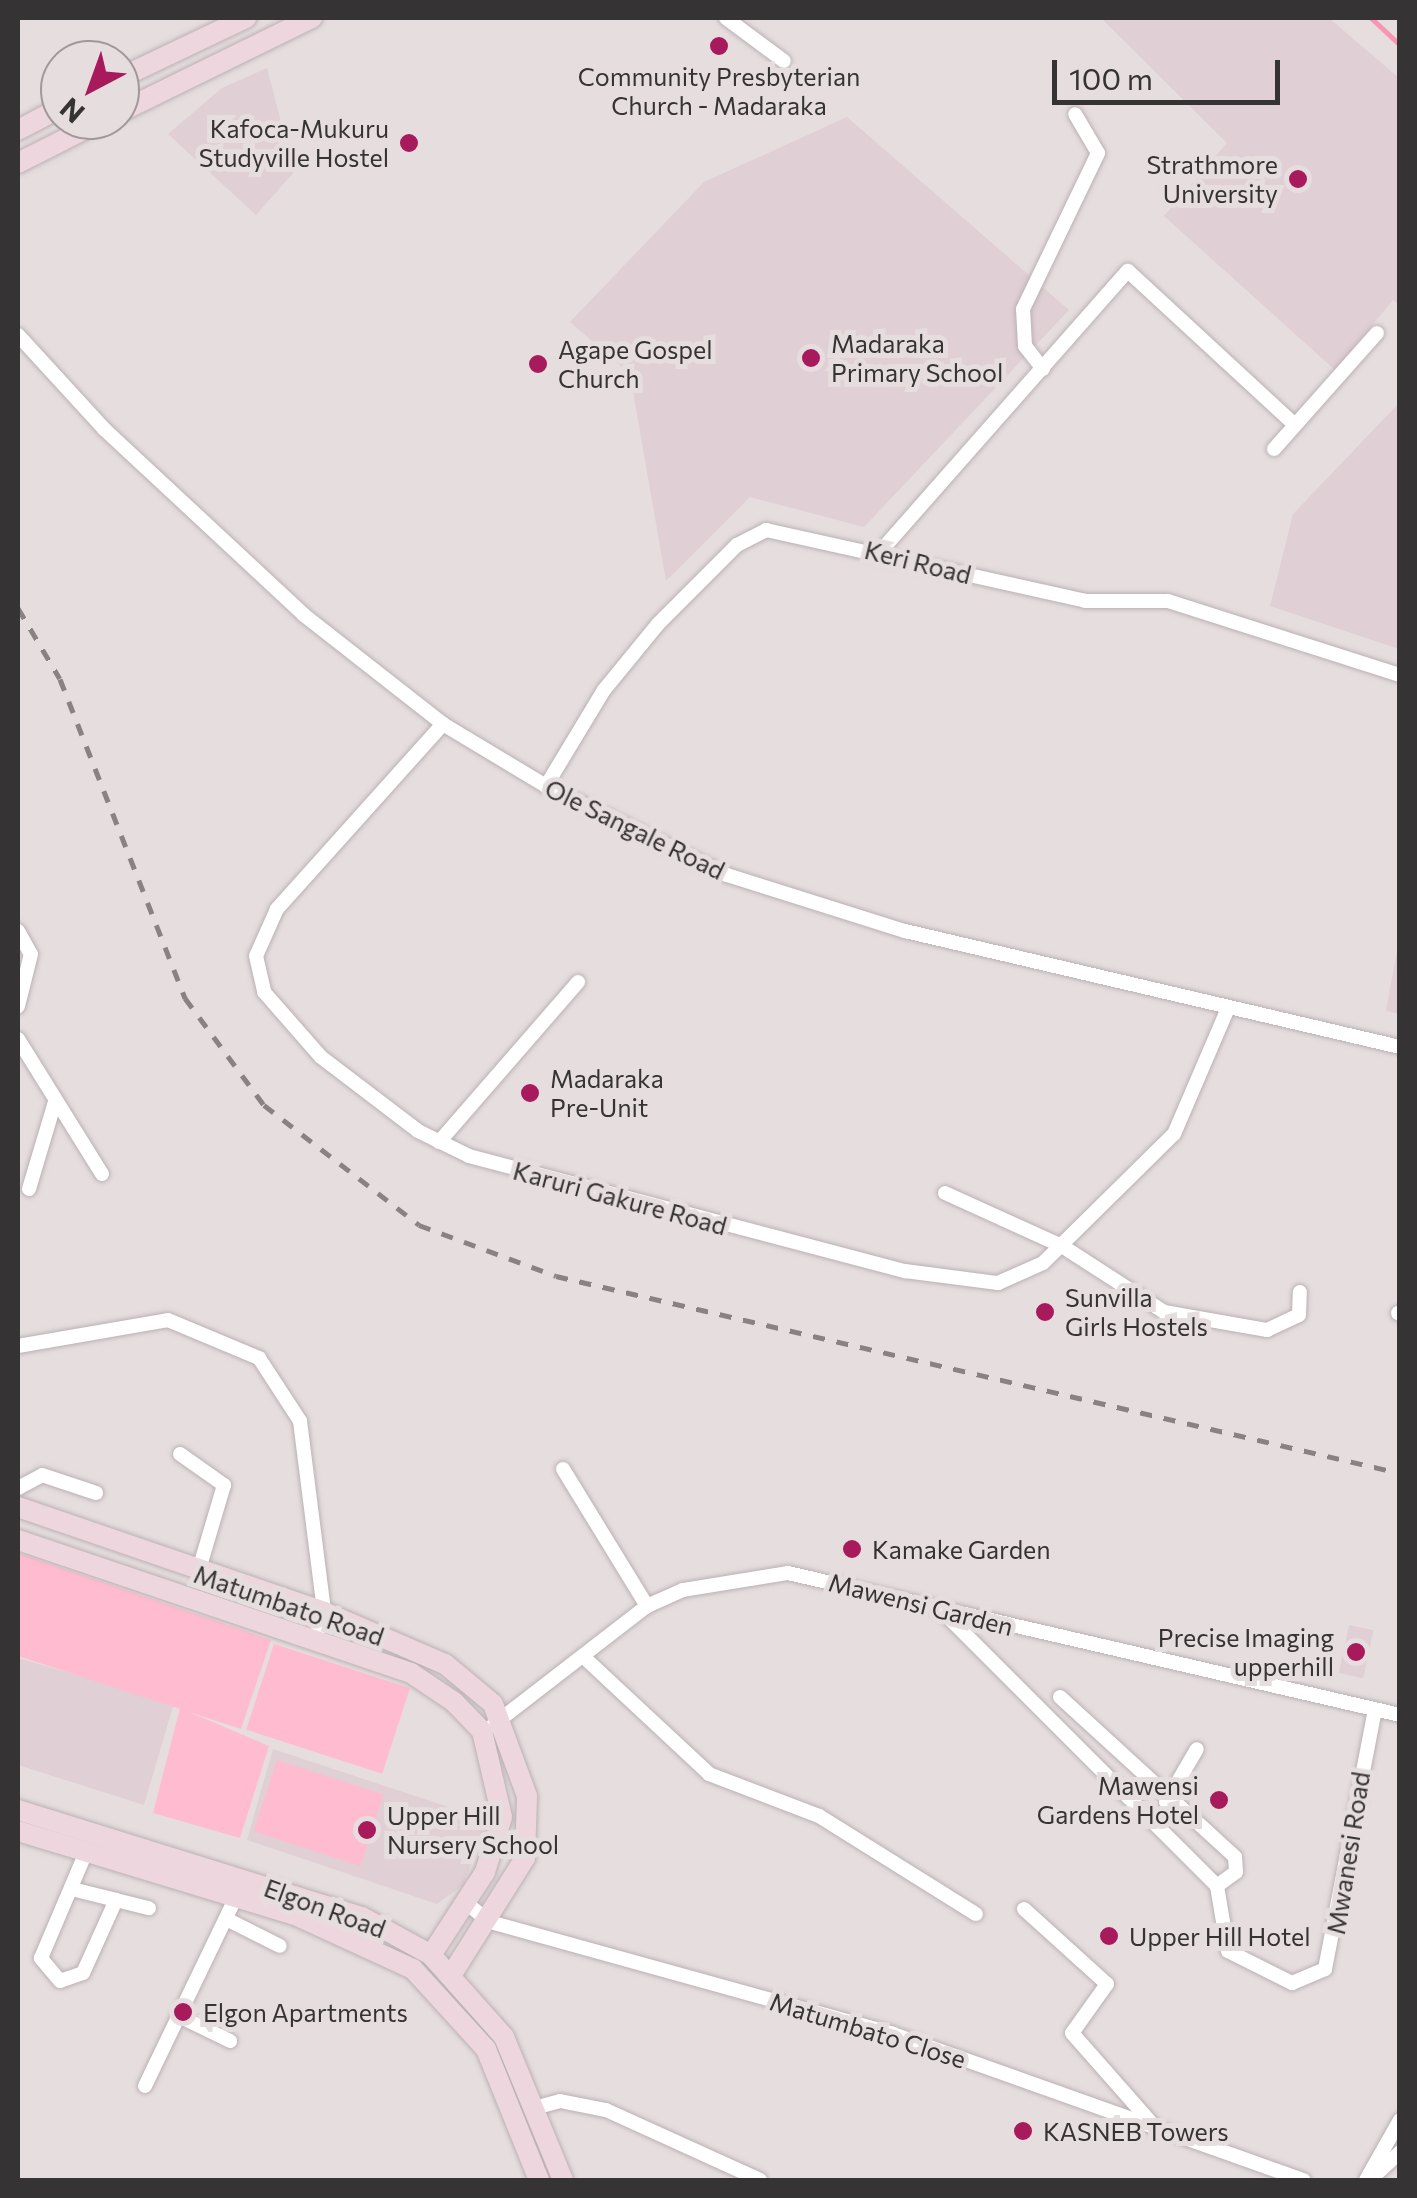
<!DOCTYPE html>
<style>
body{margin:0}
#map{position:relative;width:1417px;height:2198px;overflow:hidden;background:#e6dddf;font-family:Commissioner,sans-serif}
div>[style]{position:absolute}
.built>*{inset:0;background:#e0cfd4;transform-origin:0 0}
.green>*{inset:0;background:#ffbcd0;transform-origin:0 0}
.stream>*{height:5px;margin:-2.5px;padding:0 2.5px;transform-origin:2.5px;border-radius:2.5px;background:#f994b5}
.roads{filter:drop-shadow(0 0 2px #bab1b3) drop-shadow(0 0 2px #bab1b3)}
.street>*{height:14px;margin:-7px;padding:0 7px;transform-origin:7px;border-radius:7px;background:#fff}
.secondary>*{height:20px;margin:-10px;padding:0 10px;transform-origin:10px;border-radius:10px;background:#eed6de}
.rail>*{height:5px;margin-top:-2.5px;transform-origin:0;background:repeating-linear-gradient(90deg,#888283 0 12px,transparent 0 24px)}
.dots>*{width:28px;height:28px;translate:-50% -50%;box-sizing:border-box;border:5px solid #e6dddf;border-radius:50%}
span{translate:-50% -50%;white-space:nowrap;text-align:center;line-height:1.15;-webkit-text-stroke:10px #e6dddf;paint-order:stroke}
.poi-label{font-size:25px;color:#363334}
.right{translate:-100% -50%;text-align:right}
.left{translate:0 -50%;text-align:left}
.street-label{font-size:25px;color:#363334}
.frame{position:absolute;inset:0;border:20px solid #363334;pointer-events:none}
.north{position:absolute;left:40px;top:40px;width:100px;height:100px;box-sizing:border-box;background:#e6dddf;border:2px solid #a0999b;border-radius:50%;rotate:221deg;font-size:28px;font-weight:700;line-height:40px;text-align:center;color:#363334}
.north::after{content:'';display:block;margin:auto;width:35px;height:45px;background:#a71a5c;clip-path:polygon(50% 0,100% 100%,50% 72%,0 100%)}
.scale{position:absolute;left:1052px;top:60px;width:228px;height:45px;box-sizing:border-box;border:5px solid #363334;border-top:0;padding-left:12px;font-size:30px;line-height:35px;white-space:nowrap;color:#363334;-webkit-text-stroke:8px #e6dddf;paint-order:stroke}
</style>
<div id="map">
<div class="built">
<i style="clip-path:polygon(1101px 18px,1329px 18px,1399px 78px,1399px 305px,1393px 300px,1335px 370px,1164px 216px,1227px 143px)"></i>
<i style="clip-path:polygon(267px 68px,294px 172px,256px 215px,168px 134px,222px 88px)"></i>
<i style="clip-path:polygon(847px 117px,1069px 310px,864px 527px,750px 497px,666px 581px,630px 374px,570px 322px,704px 182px)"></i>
<i style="clip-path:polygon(1399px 403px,1399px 649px,1270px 606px,1293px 514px)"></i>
<i style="clip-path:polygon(1399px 940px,1399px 1014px,1386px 1011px)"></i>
<i style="left:1349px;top:1625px;width:25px;height:49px;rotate:12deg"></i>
<i style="clip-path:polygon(18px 1658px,174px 1703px,144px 1805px,18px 1765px)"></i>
<i style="clip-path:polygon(273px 1749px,488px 1820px,463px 1885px,437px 1904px,247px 1840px)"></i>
</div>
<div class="green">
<i style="clip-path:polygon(18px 1553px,271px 1640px,241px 1729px,18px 1656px)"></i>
<i style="left:274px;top:1644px;width:143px;height:90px;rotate:18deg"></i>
<i style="clip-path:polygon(180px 1708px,269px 1746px,240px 1838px,153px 1813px)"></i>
<i style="left:277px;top:1760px;width:112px;height:75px;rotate:18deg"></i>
</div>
<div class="stream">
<i style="left:1371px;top:18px;width:40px;rotate:43deg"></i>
</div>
<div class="roads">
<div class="street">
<i style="left:726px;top:18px;width:72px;rotate:36.6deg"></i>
<i style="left:18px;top:335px;width:127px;rotate:47.5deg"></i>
<i style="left:104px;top:429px;width:273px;rotate:42.9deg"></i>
<i style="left:304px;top:615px;width:177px;rotate:38.1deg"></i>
<i style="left:443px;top:724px;width:120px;rotate:31deg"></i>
<i style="left:546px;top:786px;width:202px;rotate:26.2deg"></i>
<i style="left:727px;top:875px;width:187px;rotate:17.5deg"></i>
<i style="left:905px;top:931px;width:508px;rotate:13.19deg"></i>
<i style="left:1043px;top:369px;width:29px;rotate:-128deg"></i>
<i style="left:1025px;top:346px;width:37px;rotate:-93deg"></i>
<i style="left:1023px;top:309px;width:173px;rotate:-64.3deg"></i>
<i style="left:1098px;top:153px;width:45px;rotate:-120.5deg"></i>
<i style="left:1274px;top:449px;width:155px;rotate:-48.4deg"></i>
<i style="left:879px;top:553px;width:376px;rotate:-48.6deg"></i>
<i style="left:1128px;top:271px;width:227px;rotate:42.7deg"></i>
<i style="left:443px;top:724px;width:249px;rotate:131.9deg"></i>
<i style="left:277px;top:909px;width:51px;rotate:114.1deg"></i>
<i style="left:256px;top:956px;width:37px;rotate:77deg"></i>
<i style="left:264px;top:992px;width:86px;rotate:48.8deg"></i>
<i style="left:321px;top:1057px;width:122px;rotate:37.3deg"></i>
<i style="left:418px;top:1131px;width:57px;rotate:26.1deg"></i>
<i style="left:469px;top:1156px;width:451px;rotate:14.8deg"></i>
<i style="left:905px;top:1271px;width:94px;rotate:7.4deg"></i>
<i style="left:998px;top:1283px;width:49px;rotate:-24deg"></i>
<i style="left:1043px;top:1263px;width:184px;rotate:-44.6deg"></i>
<i style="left:1174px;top:1134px;width:137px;rotate:-66.8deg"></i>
<i style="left:546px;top:786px;width:112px;rotate:-58.9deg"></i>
<i style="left:604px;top:690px;width:85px;rotate:-50.7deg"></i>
<i style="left:658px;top:624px;width:112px;rotate:-45deg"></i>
<i style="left:737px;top:545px;width:33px;rotate:-27deg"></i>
<i style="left:766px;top:530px;width:327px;rotate:12.5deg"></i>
<i style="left:1085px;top:601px;width:83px"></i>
<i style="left:1168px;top:601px;width:244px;rotate:17.7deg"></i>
<i style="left:18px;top:931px;width:26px;rotate:61deg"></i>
<i style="left:31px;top:954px;width:54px;rotate:104deg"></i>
<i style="left:18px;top:1039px;width:159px;rotate:58.1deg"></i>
<i style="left:439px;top:1142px;width:212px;rotate:-49deg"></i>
<i style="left:29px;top:1189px;width:91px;rotate:-73.4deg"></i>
<i style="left:945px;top:1193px;width:128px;rotate:24.4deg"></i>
<i style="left:1062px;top:1246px;width:121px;rotate:32.9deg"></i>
<i style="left:1164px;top:1312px;width:105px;rotate:9.9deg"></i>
<i style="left:1267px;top:1330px;width:35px;rotate:-25deg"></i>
<i style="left:1299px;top:1315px;width:23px;rotate:-88deg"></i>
<i style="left:1398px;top:1313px;width:2px;rotate:27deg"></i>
<i style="left:18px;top:1346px;width:152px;rotate:-9.8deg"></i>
<i style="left:168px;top:1320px;width:99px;rotate:22.7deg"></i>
<i style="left:259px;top:1358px;width:75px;rotate:56.9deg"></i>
<i style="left:300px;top:1421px;width:193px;rotate:82.8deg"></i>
<i style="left:324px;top:1612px;width:32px;rotate:108deg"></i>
<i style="left:180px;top:1454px;width:54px;rotate:35.2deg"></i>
<i style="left:224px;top:1485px;width:92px;rotate:106.5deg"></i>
<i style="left:563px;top:1469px;width:161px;rotate:58.5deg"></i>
<i style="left:18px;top:1488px;width:27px;rotate:-28deg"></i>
<i style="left:42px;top:1475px;width:57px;rotate:18.4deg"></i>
<i style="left:942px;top:1611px;width:389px;rotate:45deg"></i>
<i style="left:588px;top:1661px;width:166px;rotate:43deg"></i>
<i style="left:709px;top:1774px;width:118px;rotate:20.9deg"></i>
<i style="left:819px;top:1816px;width:185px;rotate:32deg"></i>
<i style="left:1060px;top:1697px;width:237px;rotate:42.4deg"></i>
<i style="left:1235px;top:1857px;width:15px;rotate:86deg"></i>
<i style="left:1236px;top:1872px;width:24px;rotate:144deg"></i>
<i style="left:493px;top:1725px;width:195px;rotate:-37.7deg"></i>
<i style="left:647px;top:1606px;width:39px;rotate:-24deg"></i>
<i style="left:683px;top:1590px;width:106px;rotate:-9.2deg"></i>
<i style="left:788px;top:1573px;width:628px;rotate:13.06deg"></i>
<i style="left:1166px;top:1802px;width:61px;rotate:-59.7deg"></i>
<i style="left:1217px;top:1886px;width:66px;rotate:80.4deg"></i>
<i style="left:1228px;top:1951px;width:72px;rotate:26.6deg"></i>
<i style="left:1292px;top:1983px;width:36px;rotate:-23deg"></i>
<i style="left:1325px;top:1969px;width:264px;rotate:-79.1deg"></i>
<i style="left:72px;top:1889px;width:45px;rotate:14deg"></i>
<i style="left:116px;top:1900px;width:80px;rotate:114.3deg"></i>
<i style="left:83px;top:1973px;width:24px;rotate:161deg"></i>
<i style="left:60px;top:1981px;width:30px;rotate:-130deg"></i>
<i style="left:41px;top:1958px;width:115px;rotate:-67deg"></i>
<i style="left:116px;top:1900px;width:34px;rotate:14deg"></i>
<i style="left:465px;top:1902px;width:32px;rotate:39deg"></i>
<i style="left:490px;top:1922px;width:418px;rotate:15.5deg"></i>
<i style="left:893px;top:2034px;width:436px;rotate:19.6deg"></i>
<i style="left:1024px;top:1909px;width:112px;rotate:42.1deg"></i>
<i style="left:1107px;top:1984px;width:60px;rotate:125.5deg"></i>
<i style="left:1072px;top:2033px;width:124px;rotate:48.6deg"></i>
<i style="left:226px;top:1919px;width:60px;rotate:26.6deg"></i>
<i style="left:179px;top:2016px;width:57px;rotate:26.1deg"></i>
<i style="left:145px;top:2086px;width:210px;rotate:-64.3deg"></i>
<i style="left:538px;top:2107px;width:23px;rotate:-15deg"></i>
<i style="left:560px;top:2101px;width:47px;rotate:11.1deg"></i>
<i style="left:606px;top:2110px;width:169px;rotate:24.4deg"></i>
<i style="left:1366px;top:2180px;width:69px;rotate:-60.5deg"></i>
<i style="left:1370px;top:2180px;width:41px;rotate:-43deg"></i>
</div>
<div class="secondary">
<i style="left:120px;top:78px;width:140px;rotate:-25.5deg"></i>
<i style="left:120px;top:112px;width:214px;rotate:-26.1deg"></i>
<i style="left:18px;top:130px;width:47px;rotate:-27.6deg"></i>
<i style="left:18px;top:163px;width:95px;rotate:-26.8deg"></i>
<i style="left:18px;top:1507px;width:324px;rotate:18.9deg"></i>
<i style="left:324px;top:1612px;width:132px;rotate:23.3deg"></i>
<i style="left:445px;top:1664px;width:62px;rotate:39.8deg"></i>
<i style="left:493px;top:1704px;width:98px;rotate:69.7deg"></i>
<i style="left:527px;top:1796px;width:62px;rotate:91.8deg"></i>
<i style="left:525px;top:1858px;width:137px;rotate:122.2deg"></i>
<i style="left:18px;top:1540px;width:415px;rotate:18.7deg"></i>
<i style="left:411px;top:1673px;width:52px;rotate:34deg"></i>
<i style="left:454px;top:1702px;width:40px;rotate:46deg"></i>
<i style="left:482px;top:1731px;width:88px;rotate:76.9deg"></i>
<i style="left:502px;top:1817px;width:58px;rotate:107.2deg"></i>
<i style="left:485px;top:1872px;width:99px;rotate:123deg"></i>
<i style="left:18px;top:1810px;width:360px;rotate:17.3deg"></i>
<i style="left:362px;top:1917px;width:79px;rotate:28.8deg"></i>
<i style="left:431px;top:1955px;width:110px;rotate:48.3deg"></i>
<i style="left:504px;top:2037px;width:155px;rotate:67.6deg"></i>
<i style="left:18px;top:1831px;width:289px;rotate:16.9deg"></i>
<i style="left:295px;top:1915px;width:130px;rotate:24.6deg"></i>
<i style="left:413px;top:1969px;width:108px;rotate:47.6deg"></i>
<i style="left:486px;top:2049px;width:141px;rotate:68deg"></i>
</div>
</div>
<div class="rail">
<i style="left:18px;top:608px;width:82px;rotate:59.4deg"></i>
<i style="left:60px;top:679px;width:343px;rotate:68.6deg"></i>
<i style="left:185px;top:998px;width:133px;rotate:53.6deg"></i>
<i style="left:264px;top:1105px;width:196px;rotate:37.7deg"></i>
<i style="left:419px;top:1225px;width:146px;rotate:20.4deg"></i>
<i style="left:556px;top:1276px;width:867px;rotate:13.14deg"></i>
</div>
<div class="dots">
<i style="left:719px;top:46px;background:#a71a5c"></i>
<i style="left:409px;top:143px;background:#a71a5c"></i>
<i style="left:1298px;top:179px;background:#a71a5c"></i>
<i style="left:811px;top:358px;background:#a71a5c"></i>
<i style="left:538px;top:364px;background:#a71a5c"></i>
<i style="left:530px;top:1093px;background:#a71a5c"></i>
<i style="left:1045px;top:1312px;background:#a71a5c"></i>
<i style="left:852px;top:1549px;background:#a71a5c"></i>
<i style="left:1356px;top:1652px;background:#a71a5c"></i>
<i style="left:1219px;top:1800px;background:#a71a5c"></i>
<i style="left:367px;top:1830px;background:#a71a5c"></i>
<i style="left:1109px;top:1936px;background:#a71a5c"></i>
<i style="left:183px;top:2012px;background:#a71a5c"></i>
<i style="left:1023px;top:2131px;background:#a71a5c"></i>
</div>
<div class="poi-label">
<span style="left:719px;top:91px">Community Presbyterian<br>Church - Madaraka</span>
<span class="right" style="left:389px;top:143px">Kafoca-Mukuru<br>Studyville Hostel</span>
<span class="right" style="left:1278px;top:179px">Strathmore<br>University</span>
<span class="left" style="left:831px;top:358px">Madaraka<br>Primary School</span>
<span class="left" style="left:558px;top:364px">Agape Gospel<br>Church</span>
<span class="left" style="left:550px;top:1093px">Madaraka<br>Pre-Unit</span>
<span class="left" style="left:1065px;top:1312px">Sunvilla<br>Girls Hostels</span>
<span class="left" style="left:872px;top:1549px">Kamake Garden</span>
<span class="right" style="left:1334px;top:1652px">Precise Imaging<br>upperhill</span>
<span class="right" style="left:1199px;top:1800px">Mawensi<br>Gardens Hotel</span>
<span class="left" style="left:387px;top:1830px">Upper Hill<br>Nursery School</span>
<span class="left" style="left:1129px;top:1936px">Upper Hill Hotel</span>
<span class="left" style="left:203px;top:2012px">Elgon Apartments</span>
<span class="left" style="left:1043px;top:2131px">KASNEB Towers</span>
</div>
<div class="street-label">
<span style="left:918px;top:562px;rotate:14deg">Keri Road</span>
<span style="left:635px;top:829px;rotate:26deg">Ole Sangale Road</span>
<span style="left:620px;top:1198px;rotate:15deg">Karuri Gakure Road</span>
<span style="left:921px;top:1604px;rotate:14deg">Mawensi Garden</span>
<span style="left:289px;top:1605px;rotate:19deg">Matumbato Road</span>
<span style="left:1348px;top:1853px;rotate:-81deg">Mwanesi Road</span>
<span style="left:325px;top:1908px;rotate:20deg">Elgon Road</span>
<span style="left:868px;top:2030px;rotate:17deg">Matumbato Close</span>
</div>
<div class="frame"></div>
<div class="north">N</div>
<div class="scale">100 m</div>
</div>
